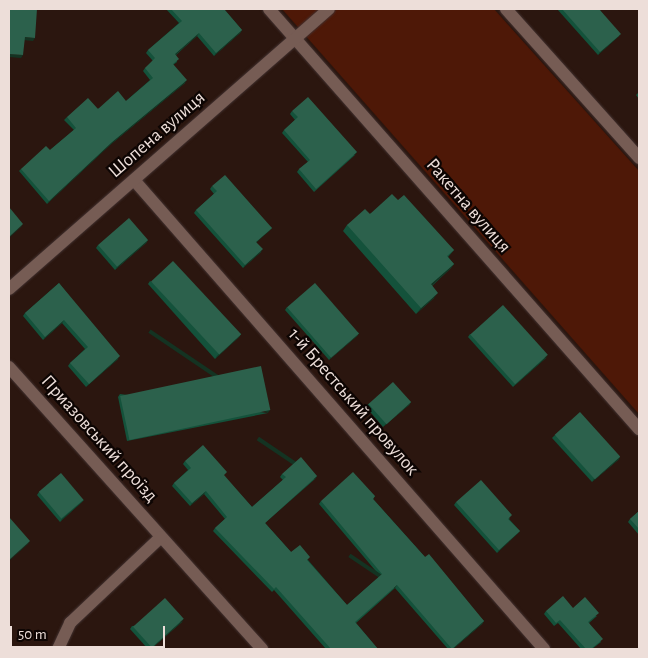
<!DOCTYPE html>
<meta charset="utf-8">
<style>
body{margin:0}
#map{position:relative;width:648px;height:658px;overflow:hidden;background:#2b160f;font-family:"Alegreya Sans",sans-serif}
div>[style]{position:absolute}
.green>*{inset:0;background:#4e1807}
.roads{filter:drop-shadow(0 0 1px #423231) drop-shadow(0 0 1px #423231)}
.minor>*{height:12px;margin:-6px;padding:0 6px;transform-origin:6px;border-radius:6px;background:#765c54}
.wall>*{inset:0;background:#14523b}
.shaded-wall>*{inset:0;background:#143322;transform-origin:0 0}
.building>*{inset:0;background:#2c614c;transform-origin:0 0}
span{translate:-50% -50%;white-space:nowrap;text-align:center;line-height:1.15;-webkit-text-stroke:4.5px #0d0503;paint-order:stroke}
.street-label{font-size:19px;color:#edded9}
.frame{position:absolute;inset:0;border:10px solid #edded9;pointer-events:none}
.scale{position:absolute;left:10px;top:626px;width:155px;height:22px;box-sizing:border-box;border:2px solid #edded9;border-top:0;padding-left:6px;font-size:15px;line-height:18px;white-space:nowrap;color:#edded9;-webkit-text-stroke:4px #0d0503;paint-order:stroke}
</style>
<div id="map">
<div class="green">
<i style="clip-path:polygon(282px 9px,494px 9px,639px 171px,639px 414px)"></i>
</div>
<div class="roads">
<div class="minor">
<i style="left:269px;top:9px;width:560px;rotate:48.62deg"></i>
<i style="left:506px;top:9px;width:200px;rotate:48.2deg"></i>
<i style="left:134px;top:180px;width:623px;rotate:48.84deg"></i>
<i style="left:9px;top:289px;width:425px;rotate:-41.2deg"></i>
<i style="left:9px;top:367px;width:379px;rotate:48.1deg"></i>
<i style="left:58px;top:649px;width:29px;rotate:-65deg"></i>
<i style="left:70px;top:623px;width:125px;rotate:-43.4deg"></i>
</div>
</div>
<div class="wall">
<i style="clip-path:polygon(166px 9px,224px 9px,242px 30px,240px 33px,214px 56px,197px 36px,176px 55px,177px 62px,173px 65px,185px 83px,110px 145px,47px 204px,19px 171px,21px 169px,50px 150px,74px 130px,64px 120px,67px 117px,126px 101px,150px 80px,143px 71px,145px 68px,153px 61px,146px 53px,148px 50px,179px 23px)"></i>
<i style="clip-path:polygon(557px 9px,599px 9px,619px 36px,598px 55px)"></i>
<i style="clip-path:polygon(639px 92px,639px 99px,636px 95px)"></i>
<i style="clip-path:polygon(292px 111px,355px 155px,314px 192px,297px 172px,299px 169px,308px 162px,282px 133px,284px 130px,295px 120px,290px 114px)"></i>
<i style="clip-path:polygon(212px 186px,272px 228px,269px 231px,256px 242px,261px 252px,243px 268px,194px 213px,196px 210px,214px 194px,210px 189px)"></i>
<i style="clip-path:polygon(398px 200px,454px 250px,448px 257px,454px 264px,450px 269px,432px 286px,434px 298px,416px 314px,343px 231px,347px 225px)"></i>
<i style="clip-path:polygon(148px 240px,146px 243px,115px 270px,96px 248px,98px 245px)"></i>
<i style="clip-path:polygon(150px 281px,241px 334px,239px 337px,215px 359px,148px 284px)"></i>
<i style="clip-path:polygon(59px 283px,118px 359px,86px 387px,68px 366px,70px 363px,85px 349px,62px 323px,43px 340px,23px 316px,25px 313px)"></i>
<i style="clip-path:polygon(287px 307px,359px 333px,357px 336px,329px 360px,285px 310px)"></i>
<i style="clip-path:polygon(470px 334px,546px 358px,513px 387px,468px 337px)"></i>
<i style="clip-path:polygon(120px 394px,268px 413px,127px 441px,118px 397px)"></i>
<i style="clip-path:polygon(411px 402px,409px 405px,383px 427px,366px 407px,368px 404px)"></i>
<i style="clip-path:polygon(555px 435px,620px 457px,618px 460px,592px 482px,552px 438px)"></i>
<i style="clip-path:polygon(185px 461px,224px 476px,252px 507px,283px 480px,280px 477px,282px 474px,317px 476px,315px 479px,265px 523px,291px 552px,308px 560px,347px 605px,380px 576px,319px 504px,321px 501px,375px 496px,373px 499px,425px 557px,484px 621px,482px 624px,453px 649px,448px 649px,395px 588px,356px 623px,378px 649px,326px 649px,274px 590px,272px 592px,213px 531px,215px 528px,225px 519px,204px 494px,190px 506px,172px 486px,174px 483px,188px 470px,183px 464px)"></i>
<i style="clip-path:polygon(39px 492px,84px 500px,82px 502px,60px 522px,37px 495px)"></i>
<i style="clip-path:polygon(456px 502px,510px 518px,509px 519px,520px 531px,517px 534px,497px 553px,454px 505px)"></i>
<i style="clip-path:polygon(639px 511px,639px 535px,628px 522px,630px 519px)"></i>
<i style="clip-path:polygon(573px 608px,597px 616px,589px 623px,601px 642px,592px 649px,581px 649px,558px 623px,554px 626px,544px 614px,546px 611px)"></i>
<i style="clip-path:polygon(182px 622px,151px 649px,148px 649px,130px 629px,132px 626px)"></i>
</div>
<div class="shaded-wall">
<i style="clip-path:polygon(242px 30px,240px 33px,214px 56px,216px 53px)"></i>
<i style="clip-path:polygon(199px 33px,197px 36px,173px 57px,175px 54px)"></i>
<i style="clip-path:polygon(621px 34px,619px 36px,598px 55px,600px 52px)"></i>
<i style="clip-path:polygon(25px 37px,35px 38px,33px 41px,23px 40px)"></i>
<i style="clip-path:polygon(9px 54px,23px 55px,21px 58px,9px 57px)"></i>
<i style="clip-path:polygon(187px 80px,185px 83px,110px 145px,47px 204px,49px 201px,112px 142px)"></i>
<i style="left:357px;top:152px;width:4px;height:55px;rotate:124deg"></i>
<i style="clip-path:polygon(23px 224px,21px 227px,9px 238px,9px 237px)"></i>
<i style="clip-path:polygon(272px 228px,269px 231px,254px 245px,256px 242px)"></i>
<i style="clip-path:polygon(148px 240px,146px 243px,115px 270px,117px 267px)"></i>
<i style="clip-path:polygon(263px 249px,261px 252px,243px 268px,245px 265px)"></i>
<i style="clip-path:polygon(454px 264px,450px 269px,427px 290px,431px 284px)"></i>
<i style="clip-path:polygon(438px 293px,434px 298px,416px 314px,421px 308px)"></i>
<i style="clip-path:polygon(64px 320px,62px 323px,43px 340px,45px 337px)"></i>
<i style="clip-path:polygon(359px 333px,357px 336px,329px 360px,331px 357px)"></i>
<i style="clip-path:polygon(241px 334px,239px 337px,215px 359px,217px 356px)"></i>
<i style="clip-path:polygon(548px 355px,546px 358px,513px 387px,515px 385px)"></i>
<i style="clip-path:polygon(120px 356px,118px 359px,86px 387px,89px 384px)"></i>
<i style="clip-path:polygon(411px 402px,409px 405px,383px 427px,386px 424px)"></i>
<i style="left:270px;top:410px;width:4px;height:144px;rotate:124deg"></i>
<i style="clip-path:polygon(620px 457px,618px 460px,592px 482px,594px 479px)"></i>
<i style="left:317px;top:476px;width:4px;height:70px;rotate:124deg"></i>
<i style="clip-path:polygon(206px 491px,204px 494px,190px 506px,192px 503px)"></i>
<i style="clip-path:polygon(84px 500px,82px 502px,60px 522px,62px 519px)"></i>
<i style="clip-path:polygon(520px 531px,517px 534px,497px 553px,499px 550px)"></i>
<i style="clip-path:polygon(30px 541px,28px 544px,9px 561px,9px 560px)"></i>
<i style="left:397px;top:585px;width:4px;height:56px;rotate:124deg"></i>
<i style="clip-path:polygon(184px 619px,182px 622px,150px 649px,151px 648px)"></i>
<i style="clip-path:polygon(484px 621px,482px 624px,453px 649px,452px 649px)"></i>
</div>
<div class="building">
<i style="clip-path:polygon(9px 9px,37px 9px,35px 38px,25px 37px,23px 55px,9px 54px,9px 13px,10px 13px)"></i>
<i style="clip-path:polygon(171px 9px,224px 9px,242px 30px,216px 53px,199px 33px,175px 54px,179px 59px,173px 64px,187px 80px,112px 142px,49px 201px,21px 169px,46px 146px,50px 150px,76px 128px,67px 117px,88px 98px,98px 109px,118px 91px,126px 101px,153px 78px,145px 68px,155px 58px,148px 50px,182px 21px)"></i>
<i style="clip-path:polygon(562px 9px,599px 9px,621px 34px,600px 52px)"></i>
<i style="clip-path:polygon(308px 97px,357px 152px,316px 189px,299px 169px,310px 160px,284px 130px,298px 117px,292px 111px)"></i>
<i style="clip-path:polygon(225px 175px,272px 228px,256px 242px,263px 249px,245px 265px,196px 210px,217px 191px,212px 186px)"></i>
<i style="clip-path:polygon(392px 194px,398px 200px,404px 195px,454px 250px,447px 256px,454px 264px,431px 284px,438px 293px,421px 308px,347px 225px,365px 209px,370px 214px)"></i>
<i style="clip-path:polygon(9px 207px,23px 224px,9px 237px)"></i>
<i style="left:129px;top:218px;width:29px;height:41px;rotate:49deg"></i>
<i style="left:173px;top:261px;width:100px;height:30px;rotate:47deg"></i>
<i style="clip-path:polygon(59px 283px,120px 356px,89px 384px,70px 363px,88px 347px,64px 320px,45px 337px,25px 313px)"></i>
<i style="left:315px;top:283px;width:67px;height:37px;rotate:49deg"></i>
<i style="left:503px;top:305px;width:67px;height:44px;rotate:48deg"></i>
<i style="left:261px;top:366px;width:45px;height:144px;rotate:78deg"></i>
<i style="left:393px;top:382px;width:27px;height:33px;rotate:48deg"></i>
<i style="left:580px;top:412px;width:60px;height:34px;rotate:48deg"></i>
<i style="clip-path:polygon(203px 445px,227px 472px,224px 475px,252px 507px,286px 477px,282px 474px,301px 457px,317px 476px,265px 523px,291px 552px,300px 545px,310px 557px,307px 560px,347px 605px,382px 574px,321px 501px,353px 472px,375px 496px,373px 499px,425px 557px,429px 554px,484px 621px,452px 649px,397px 585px,355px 622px,378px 649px,331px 649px,276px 587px,274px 589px,215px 528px,227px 517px,206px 491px,192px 503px,174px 483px,191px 468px,185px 461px)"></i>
<i style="left:61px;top:473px;width:35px;height:29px;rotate:50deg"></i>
<i style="clip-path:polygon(481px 480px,512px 515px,508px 519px,520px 531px,499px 550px,456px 502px)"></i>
<i style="clip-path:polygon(639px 511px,639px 529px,630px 519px)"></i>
<i style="clip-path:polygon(9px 517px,30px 541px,9px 560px)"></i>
<i style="clip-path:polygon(563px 596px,573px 608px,585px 597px,599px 613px,588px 622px,603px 639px,591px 649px,586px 649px,560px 620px,556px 623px,546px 611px)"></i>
<i style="left:165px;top:598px;width:28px;height:43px;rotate:48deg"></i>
</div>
<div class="street-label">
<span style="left:157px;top:135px;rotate:-41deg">Шопена вулиця</span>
<span style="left:468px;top:206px;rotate:49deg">Ракетна вулиця</span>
<span style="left:353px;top:402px;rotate:49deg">1-й Брестський провулок</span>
<span style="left:99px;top:439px;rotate:48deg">Приазовський проїзд</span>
</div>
<div class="frame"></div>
<div class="scale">50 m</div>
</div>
